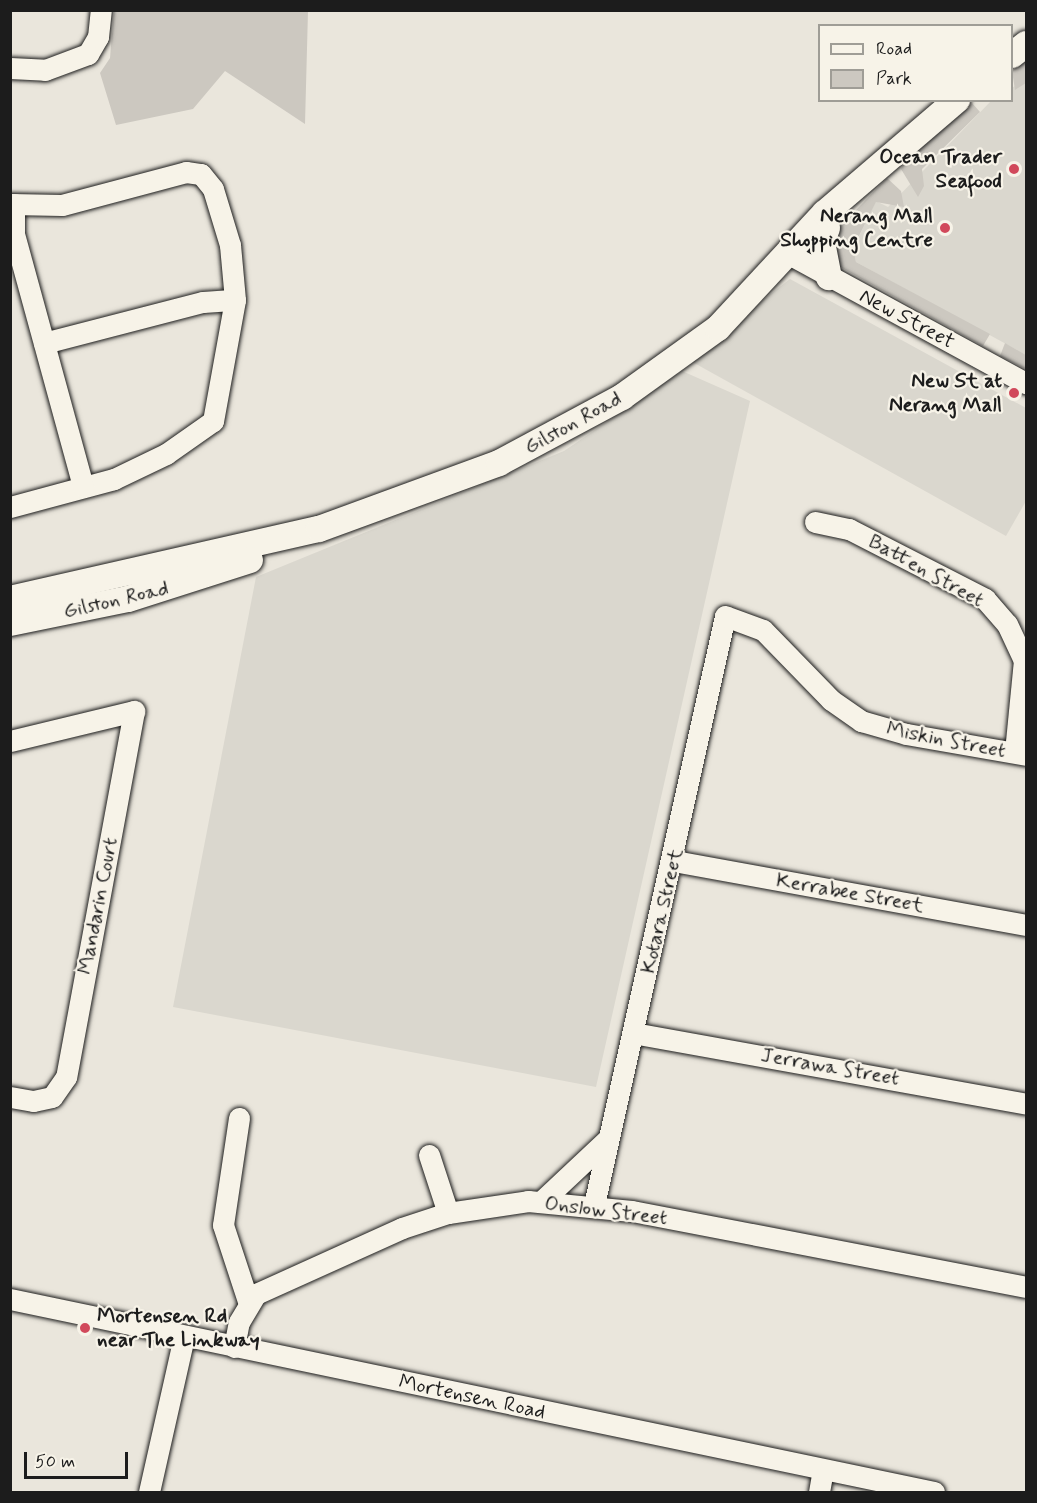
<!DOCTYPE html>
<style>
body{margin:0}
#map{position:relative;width:1037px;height:1503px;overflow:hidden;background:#eae6dc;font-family:Mynerve,sans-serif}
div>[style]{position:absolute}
.built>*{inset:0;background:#dad7ce}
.green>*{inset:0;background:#ccc8c0}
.roads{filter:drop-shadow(0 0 2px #1c1c1c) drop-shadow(0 0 2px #1c1c1c)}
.minor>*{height:21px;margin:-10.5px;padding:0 10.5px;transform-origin:10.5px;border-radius:10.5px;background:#f7f3e8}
.major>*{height:26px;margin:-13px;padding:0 13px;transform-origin:13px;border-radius:13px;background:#f7f3e8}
.dots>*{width:16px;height:16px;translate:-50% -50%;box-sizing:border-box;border:3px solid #f7f3e8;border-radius:50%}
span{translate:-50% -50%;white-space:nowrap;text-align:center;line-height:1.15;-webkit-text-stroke:4.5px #f7f3e8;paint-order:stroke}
.poi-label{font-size:21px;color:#1c1c1c;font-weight:700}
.right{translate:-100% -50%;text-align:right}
.left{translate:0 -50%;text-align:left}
.street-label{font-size:21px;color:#1c1c1c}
.frame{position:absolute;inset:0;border:12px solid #1c1c1c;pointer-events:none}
.legend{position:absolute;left:818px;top:24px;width:195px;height:78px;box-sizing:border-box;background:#f7f3e8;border:2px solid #9f9d96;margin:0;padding:8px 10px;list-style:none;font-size:18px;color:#1c1c1c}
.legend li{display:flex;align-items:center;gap:12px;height:30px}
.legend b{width:30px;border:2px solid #9f9d96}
.scale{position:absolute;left:24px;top:1452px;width:104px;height:27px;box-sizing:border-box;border:3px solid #1c1c1c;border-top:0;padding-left:8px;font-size:18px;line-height:21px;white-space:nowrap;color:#1c1c1c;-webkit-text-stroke:4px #f7f3e8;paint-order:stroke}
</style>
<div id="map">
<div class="built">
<i style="clip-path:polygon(1026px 78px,1026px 355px,856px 262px,853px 249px,876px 201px,888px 207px,991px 101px,1012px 100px,1012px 88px)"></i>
<i style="clip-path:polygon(790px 279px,1026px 408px,1026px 501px,1006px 536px,687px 359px)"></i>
<i style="clip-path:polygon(682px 371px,750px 401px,596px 1087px,173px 1007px,256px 577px,564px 451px)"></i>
</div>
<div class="green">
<i style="clip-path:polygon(114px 11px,308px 11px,305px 124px,225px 71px,193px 109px,116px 125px,100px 73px,110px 58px)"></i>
<i style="clip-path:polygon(1026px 61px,1026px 83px,1015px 90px,1012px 71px)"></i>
<i style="clip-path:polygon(972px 103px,980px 112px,922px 169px,924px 186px,918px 197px,901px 169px,904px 163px)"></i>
<i style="clip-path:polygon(887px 178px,901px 191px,904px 207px,876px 202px,853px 248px,856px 262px,990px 334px,983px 346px,835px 264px,830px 237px)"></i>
<i style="clip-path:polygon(1005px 343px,1026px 355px,1026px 369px,1000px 356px)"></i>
</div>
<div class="roads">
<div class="minor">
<i style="left:10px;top:68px;width:35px;rotate:3deg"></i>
<i style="left:45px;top:70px;width:46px;rotate:-20.4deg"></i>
<i style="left:88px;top:54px;width:20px;rotate:-60deg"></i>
<i style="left:98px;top:37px;width:27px;rotate:-84deg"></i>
<i style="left:10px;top:204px;width:52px;rotate:1.1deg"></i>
<i style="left:62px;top:205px;width:128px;rotate:-14.9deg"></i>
<i style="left:186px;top:172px;width:15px;rotate:8deg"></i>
<i style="left:201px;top:174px;width:19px;rotate:51deg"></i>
<i style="left:213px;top:189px;width:59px;rotate:73.1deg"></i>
<i style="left:230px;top:245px;width:55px;rotate:84.8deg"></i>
<i style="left:235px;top:300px;width:123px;rotate:100.3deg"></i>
<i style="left:213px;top:421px;width:57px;rotate:144.9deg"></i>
<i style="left:166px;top:454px;width:58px;rotate:154.3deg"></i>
<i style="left:114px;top:479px;width:108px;rotate:164.9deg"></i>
<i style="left:14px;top:204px;width:30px;rotate:90deg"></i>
<i style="left:14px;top:234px;width:262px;rotate:74.7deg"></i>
<i style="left:789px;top:254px;width:270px;rotate:28.6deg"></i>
<i style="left:44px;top:343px;width:164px;rotate:-14.5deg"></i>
<i style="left:203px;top:302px;width:32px;rotate:-4deg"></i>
<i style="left:815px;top:522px;width:35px;rotate:12deg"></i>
<i style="left:849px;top:529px;width:153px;rotate:27.2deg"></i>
<i style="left:985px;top:599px;width:33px;rotate:49deg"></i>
<i style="left:1007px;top:624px;width:40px;rotate:65deg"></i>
<i style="left:1024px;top:660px;width:92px;rotate:95.6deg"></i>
<i style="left:10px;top:741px;width:128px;rotate:-13.6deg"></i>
<i style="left:134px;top:711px;width:372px;rotate:100.5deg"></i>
<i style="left:66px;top:1077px;width:24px;rotate:125deg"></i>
<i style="left:52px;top:1097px;width:19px;rotate:168deg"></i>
<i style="left:33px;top:1101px;width:23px;rotate:-170deg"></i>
<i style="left:674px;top:861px;width:358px;rotate:10.3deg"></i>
<i style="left:633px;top:1033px;width:399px;rotate:10.2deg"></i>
<i style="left:239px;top:1118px;width:108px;rotate:98.5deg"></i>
<i style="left:223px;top:1225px;width:83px;rotate:71.8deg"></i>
<i style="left:429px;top:1155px;width:61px;rotate:71.9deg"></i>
<i style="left:543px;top:1200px;width:88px;rotate:-43.2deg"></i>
<i style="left:594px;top:1205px;width:603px;rotate:-77.46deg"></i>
<i style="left:725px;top:616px;width:40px;rotate:20.2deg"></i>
<i style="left:763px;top:630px;width:98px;rotate:45.8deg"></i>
<i style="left:831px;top:700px;width:37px;rotate:35deg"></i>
<i style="left:861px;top:721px;width:47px;rotate:16.1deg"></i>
<i style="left:906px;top:734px;width:122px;rotate:9.9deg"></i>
<i style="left:10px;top:1299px;width:944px;rotate:11.8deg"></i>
<i style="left:234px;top:1347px;width:25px;rotate:-79deg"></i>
<i style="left:239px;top:1322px;width:33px;rotate:-59deg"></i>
<i style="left:256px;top:1294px;width:160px;rotate:-24.3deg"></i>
<i style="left:402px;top:1228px;width:48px;rotate:-18.1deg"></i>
<i style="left:448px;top:1213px;width:81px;rotate:-8.5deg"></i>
<i style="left:528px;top:1201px;width:104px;rotate:5.5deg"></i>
<i style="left:632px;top:1211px;width:401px;rotate:10.9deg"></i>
<i style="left:149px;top:1492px;width:159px;rotate:-77.3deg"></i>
<i style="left:819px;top:1492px;width:22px;rotate:-80deg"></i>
</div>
<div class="major">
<i style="left:1012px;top:55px;width:18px;rotate:-38deg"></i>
<i style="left:827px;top:228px;width:15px;rotate:110deg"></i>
<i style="left:822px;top:242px;width:36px;rotate:79deg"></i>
<i style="left:10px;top:599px;width:317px;rotate:-12.8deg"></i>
<i style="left:319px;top:529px;width:192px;rotate:-20.1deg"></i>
<i style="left:499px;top:463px;width:140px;rotate:-28.2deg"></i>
<i style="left:622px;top:397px;width:118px;rotate:-35.7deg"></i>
<i style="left:718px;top:328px;width:157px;rotate:-47.1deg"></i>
<i style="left:825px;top:213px;width:174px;rotate:-40.6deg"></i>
<i style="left:10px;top:623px;width:120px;rotate:-11.5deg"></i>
<i style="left:128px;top:599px;width:128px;rotate:-17.7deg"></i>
</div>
</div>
<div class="dots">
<i style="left:1014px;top:169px;background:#d1495b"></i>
<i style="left:945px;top:228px;background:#d1495b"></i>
<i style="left:1014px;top:393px;background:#d1495b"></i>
<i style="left:85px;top:1328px;background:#d1495b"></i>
</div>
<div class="poi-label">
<span class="right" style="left:1002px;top:169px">Ocean Trader<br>Seafood</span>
<span class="right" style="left:933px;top:228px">Nerang Mall<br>Shopping Centre</span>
<span class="right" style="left:1002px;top:393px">New St at<br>Nerang Mall</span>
<span class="left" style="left:97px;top:1328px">Mortensen Rd<br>near The Linkway</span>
</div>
<div class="street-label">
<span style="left:907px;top:319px;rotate:28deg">New Street</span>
<span style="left:573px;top:423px;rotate:-29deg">Gilston Road</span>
<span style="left:926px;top:571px;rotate:29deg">Batten Street</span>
<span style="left:116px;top:600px;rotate:-13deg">Gilston Road</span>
<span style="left:946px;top:740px;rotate:11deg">Miskin Street</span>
<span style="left:850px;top:893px;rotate:10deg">Kerrabee Street</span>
<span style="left:98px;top:906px;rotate:-79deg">Mandarin Court</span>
<span style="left:662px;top:911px;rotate:-77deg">Kotara Street</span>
<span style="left:830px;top:1067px;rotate:10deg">Jerrawa Street</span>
<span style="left:606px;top:1211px;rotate:7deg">Onslow Street</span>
<span style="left:472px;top:1397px;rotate:12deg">Mortensen Road</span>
</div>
<div class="frame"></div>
<ul class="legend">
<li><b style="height:8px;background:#f7f3e8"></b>Road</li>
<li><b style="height:16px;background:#ccc8c0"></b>Park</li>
</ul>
<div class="scale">50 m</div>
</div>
